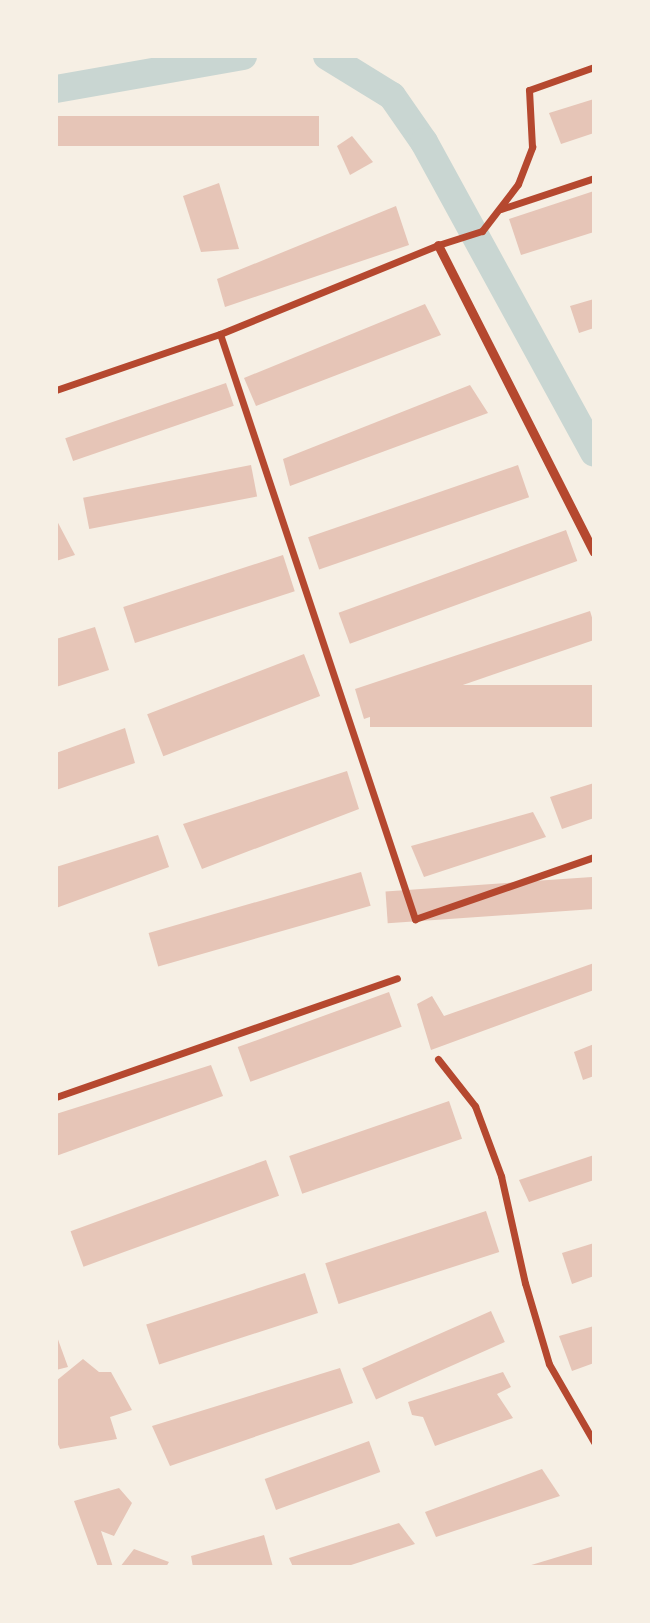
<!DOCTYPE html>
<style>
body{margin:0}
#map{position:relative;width:650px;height:1623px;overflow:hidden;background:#f6efe4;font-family:Literata,serif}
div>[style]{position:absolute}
.river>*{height:28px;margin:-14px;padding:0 14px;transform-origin:14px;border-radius:14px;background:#c9d6d2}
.building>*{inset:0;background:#e6c5b7;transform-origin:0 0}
.minor>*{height:7px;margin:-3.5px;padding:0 3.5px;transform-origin:3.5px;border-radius:3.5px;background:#b5482f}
.tertiary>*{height:9px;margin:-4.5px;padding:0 4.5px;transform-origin:4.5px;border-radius:4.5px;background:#b5482f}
span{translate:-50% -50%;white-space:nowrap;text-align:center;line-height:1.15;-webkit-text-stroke:5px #f6efe4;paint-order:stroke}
.frame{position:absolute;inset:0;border:58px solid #f6efe4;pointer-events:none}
</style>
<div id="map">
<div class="river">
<i style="left:327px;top:56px;width:76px;rotate:31.6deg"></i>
<i style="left:392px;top:96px;width:56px;rotate:55.2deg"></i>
<i style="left:424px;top:142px;width:354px;rotate:61.3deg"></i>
<i style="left:56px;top:89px;width:190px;rotate:-10deg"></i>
</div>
<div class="building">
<i style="clip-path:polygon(594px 99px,594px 133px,561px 144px,549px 113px)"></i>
<i style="left:319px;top:116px;width:30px;height:265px;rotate:90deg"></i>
<i style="clip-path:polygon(352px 136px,373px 162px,350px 175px,337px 146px)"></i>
<i style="clip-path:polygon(219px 183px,239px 249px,201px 252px,183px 196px)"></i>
<i style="clip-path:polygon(594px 191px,594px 232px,521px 255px,509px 219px)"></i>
<i style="clip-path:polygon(396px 206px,409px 245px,225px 307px,217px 279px)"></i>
<i style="clip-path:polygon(594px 299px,594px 328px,579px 333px,570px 306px)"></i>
<i style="clip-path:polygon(425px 304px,441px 335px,256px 406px,244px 378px)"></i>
<i style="left:226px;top:383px;width:24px;height:170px;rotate:71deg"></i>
<i style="clip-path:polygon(470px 385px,488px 413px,290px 486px,283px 459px)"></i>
<i style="left:251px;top:465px;width:32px;height:171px;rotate:79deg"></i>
<i style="left:518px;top:465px;width:34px;height:222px;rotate:71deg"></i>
<i style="clip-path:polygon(56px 519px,75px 555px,56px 561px)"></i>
<i style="left:566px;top:530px;width:33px;height:242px;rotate:70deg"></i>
<i style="left:283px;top:555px;width:38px;height:168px;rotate:72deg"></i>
<i style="clip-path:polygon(590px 611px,594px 624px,594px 640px,364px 719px,355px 689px)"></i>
<i style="clip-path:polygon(95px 627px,109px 670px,56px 687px,56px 639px)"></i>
<i style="left:304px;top:654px;width:45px;height:168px;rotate:69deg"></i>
<i style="left:594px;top:685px;width:42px;height:224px;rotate:90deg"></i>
<i style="clip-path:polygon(125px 728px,135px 763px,56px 790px,56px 753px)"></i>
<i style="clip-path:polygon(347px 771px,359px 809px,202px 869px,183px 824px)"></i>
<i style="clip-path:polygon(594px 783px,594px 818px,562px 829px,550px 797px)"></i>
<i style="clip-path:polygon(533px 812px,546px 837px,424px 877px,411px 846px)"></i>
<i style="clip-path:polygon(158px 835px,169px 867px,56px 908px,56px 867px)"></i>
<i style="left:361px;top:872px;width:35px;height:221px;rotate:74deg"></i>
<i style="left:592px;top:877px;width:32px;height:207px;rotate:86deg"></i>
<i style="clip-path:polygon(594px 963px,594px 990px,431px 1050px,417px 1004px,432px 996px,444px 1016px)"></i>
<i style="left:389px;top:992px;width:37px;height:161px;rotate:70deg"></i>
<i style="clip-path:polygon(594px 1044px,594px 1076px,583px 1080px,574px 1052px)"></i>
<i style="clip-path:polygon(211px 1065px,223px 1096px,56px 1156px,56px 1114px)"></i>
<i style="left:449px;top:1101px;width:40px;height:169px;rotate:71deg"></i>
<i style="clip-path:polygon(594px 1155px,594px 1180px,529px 1202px,519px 1180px)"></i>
<i style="left:266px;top:1160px;width:38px;height:208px;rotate:70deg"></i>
<i style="left:486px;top:1211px;width:43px;height:169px;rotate:72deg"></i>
<i style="clip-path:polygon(594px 1243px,594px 1276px,572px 1284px,562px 1253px)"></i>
<i style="left:305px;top:1273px;width:42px;height:167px;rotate:72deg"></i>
<i style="left:491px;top:1311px;width:34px;height:141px;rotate:66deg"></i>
<i style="clip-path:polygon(594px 1326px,594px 1363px,572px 1371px,559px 1336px)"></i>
<i style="clip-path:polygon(56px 1334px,68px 1367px,56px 1370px)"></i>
<i style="clip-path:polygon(83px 1359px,99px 1372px,111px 1372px,132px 1410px,110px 1417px,117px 1439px,60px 1449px,56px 1440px,56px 1381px)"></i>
<i style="clip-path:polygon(340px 1368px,353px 1403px,170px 1466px,152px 1426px)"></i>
<i style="clip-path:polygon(503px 1372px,511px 1387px,497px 1394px,513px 1418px,435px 1446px,423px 1417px,412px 1415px,408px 1402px)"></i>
<i style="left:369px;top:1441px;width:33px;height:111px;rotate:70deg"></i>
<i style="clip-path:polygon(542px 1469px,560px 1496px,436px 1537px,425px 1512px)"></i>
<i style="clip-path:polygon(119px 1488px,132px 1503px,114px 1536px,101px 1531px,113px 1567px,98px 1567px,74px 1501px)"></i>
<i style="clip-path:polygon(399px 1523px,415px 1544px,345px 1567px,293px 1567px,289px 1558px)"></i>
<i style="clip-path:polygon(264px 1535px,273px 1567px,193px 1567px,191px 1556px)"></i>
<i style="clip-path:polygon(594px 1546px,594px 1567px,529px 1567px,528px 1566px)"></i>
<i style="clip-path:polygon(134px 1549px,169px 1562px,166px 1567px,120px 1567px)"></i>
</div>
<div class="minor">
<i style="left:501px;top:209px;width:98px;rotate:-18.4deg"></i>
<i style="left:220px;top:334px;width:617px;rotate:71.57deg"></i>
<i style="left:415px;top:919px;width:189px;rotate:-19.1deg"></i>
<i style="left:56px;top:390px;width:173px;rotate:-18.9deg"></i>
<i style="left:220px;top:334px;width:235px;rotate:-22.2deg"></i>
<i style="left:438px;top:245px;width:46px;rotate:-17.7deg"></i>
<i style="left:482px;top:231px;width:59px;rotate:-52.5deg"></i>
<i style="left:518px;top:184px;width:40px;rotate:-69deg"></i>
<i style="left:532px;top:147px;width:57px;rotate:-93deg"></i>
<i style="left:529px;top:90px;width:69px;rotate:-19.5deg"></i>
<i style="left:438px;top:1059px;width:60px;rotate:51.8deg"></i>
<i style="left:475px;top:1106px;width:75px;rotate:69.6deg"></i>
<i style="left:501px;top:1176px;width:110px;rotate:77.4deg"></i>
<i style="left:525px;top:1283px;width:84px;rotate:73.5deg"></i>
<i style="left:549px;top:1364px;width:90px;rotate:60deg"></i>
<i style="left:56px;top:1097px;width:361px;rotate:-19.2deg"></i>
</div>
<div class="tertiary">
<i style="left:438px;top:245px;width:344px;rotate:63.1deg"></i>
</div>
<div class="frame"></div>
</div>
